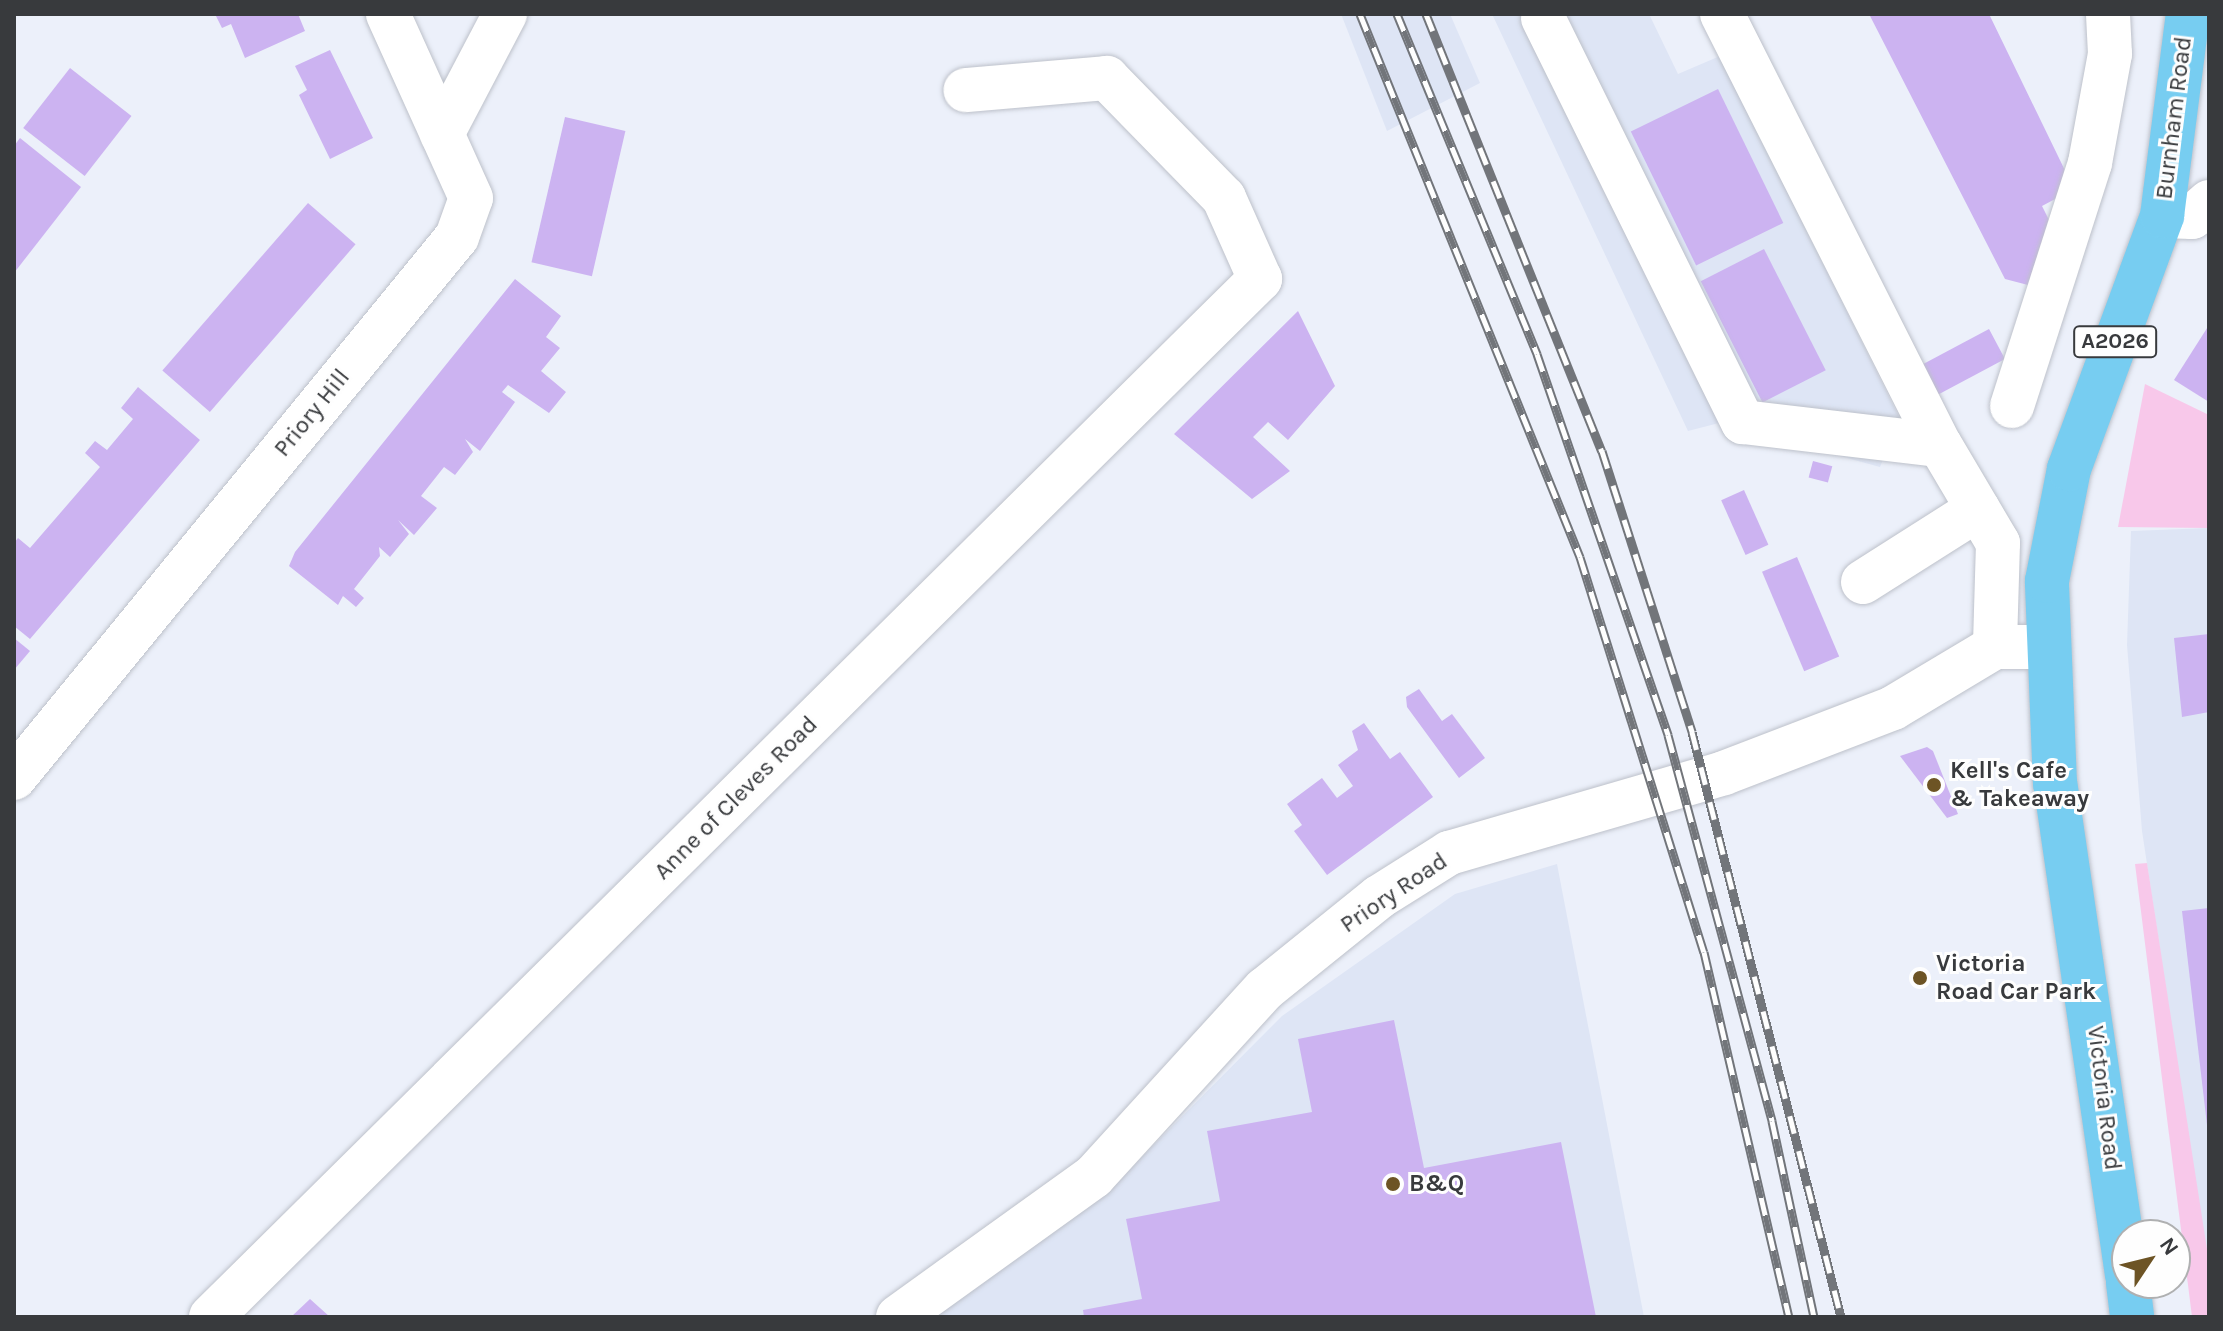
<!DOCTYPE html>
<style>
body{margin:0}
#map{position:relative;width:2223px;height:1331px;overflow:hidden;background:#ecf0fa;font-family:Karla,sans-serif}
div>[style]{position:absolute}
.built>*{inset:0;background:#dee5f5}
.green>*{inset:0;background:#f8c8ea}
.building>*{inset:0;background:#ccb3f1;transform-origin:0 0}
.roads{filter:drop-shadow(0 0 2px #bdc1ca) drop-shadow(0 0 2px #bdc1ca)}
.minor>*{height:44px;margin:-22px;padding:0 22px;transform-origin:22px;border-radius:22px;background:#fff}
.major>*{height:44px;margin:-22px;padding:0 22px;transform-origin:22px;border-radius:22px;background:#77cdf1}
.rail>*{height:9px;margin-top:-4.5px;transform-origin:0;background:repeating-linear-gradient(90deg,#fefefe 0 18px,#72757a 0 36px);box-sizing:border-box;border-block:2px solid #72757a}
.dots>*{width:22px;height:22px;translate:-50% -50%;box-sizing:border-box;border:4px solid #fefefe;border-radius:50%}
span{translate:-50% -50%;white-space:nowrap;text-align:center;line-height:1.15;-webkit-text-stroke:6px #fefefe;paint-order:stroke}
.shield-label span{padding:2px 6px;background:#fefefe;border:2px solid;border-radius:6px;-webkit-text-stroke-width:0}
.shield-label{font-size:22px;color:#383a3d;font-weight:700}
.street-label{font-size:24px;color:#383a3d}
.poi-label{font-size:24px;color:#383a3d;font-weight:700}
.left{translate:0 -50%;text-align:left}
.frame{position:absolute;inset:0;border:16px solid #383a3d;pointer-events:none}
.north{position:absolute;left:2111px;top:1219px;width:80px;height:80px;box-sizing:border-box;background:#fefefe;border:2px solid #afb0b1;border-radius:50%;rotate:55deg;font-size:22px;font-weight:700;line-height:32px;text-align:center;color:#383a3d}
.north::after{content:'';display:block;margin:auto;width:28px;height:36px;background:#6d5425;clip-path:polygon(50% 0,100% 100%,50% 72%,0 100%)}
</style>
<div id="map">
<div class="built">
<i style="clip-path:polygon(1341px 14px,1450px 14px,1480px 83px,1387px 131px)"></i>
<i style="clip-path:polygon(1492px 14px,1649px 14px,1678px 74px,1720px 56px,1900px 419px,1880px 467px,1719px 423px,1688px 431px)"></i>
<i style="clip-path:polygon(2209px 528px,2209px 1273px,2142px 831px,2127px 645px,2131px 531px)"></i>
<i style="clip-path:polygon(1557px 864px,1644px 1317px,920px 1317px,1111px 1188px,1282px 1016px,1455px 894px)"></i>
</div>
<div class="green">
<i style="clip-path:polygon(2145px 384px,2209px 415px,2209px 528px,2118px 527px)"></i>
<i style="clip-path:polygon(2147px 863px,2209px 1262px,2209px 1317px,2192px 1317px,2135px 864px)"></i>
</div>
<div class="building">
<i style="clip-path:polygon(215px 14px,298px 14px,305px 31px,245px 58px,231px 24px,222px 28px)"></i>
<i style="clip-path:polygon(1869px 14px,1989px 14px,2074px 189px,2042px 206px,2062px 246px,2054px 272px,2028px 285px,2005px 279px)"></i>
<i style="clip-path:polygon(330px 50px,373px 138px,330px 159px,299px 95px,307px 90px,295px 66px)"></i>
<i style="left:70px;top:68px;width:78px;height:76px;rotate:38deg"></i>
<i style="left:1718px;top:89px;width:149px;height:97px;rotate:64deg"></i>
<i style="left:565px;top:117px;width:62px;height:149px;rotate:13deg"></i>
<i style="clip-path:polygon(20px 138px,81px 187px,14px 273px,14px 146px)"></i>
<i style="left:308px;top:203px;width:63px;height:222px;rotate:41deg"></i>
<i style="left:1764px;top:249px;width:136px;height:71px;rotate:63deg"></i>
<i style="clip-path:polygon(515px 279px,561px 316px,546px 337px,560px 348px,541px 371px,566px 392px,549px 413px,508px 385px,502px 392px,515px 402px,480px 451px,465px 439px,473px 452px,455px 475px,444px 467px,421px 496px,437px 508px,414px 535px,398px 520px,409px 534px,390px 557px,379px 547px,380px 556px,354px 589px,364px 598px,356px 607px,343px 596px,338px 605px,289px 566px,295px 552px)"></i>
<i style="clip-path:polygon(1298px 311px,1335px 386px,1288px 440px,1268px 422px,1253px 437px,1290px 471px,1252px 499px,1174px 434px)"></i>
<i style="clip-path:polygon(2209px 325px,2209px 402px,2174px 380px)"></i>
<i style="left:1989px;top:329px;width:34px;height:84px;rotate:62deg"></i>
<i style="clip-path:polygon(138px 387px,200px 440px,30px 639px,14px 626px,14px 543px,18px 538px,30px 548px,100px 467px,85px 453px,95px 441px,107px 450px,133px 419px,121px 408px)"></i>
<i style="left:1813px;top:461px;width:20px;height:17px;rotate:15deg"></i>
<i style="left:1744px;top:490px;width:60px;height:25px;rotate:66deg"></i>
<i style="left:1797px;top:557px;width:108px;height:38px;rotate:67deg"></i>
<i style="clip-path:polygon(2209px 634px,2209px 712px,2182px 717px,2174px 638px)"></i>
<i style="clip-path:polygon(14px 638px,30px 651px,14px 670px)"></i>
<i style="clip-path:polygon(1419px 689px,1442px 721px,1452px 714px,1485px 758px,1459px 778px,1407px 707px,1406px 697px)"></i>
<i style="clip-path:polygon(1364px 723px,1390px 759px,1400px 752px,1433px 797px,1327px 875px,1294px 831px,1302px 825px,1287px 804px,1322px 778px,1337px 798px,1353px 786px,1338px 765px,1358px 750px,1352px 731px)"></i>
<i style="clip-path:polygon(1927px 747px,1933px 751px,1958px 814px,1947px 818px,1900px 756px)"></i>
<i style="clip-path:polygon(2209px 908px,2209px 1125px,2207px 1125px,2182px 911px)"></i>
<i style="clip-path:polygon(1394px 1020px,1424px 1168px,1561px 1142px,1596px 1317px,1084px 1317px,1083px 1310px,1142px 1299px,1126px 1219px,1220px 1201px,1207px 1131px,1312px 1112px,1298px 1039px)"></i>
<i style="clip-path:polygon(310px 1299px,330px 1317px,291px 1317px)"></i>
</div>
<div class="roads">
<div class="minor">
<i style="left:1722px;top:14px;width:483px;rotate:63.2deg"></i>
<i style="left:1543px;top:18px;width:451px;rotate:63.7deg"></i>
<i style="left:1743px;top:422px;width:198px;rotate:6.7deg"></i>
<i style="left:1940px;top:445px;width:114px;rotate:59.4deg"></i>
<i style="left:1998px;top:543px;width:104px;rotate:91.7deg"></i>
<i style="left:442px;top:134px;width:136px;rotate:-62.3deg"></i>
<i style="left:2162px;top:216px;width:30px;rotate:2deg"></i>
<i style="left:2192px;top:217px;width:23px;rotate:-41deg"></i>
<i style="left:2012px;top:406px;width:255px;rotate:-72.2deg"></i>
<i style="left:2090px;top:163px;width:111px;rotate:-79.6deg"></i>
<i style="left:2110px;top:54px;width:40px;rotate:-92.9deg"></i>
<i style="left:1863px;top:582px;width:136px;rotate:-32.4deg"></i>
<i style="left:14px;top:778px;width:699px;rotate:-50.69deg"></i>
<i style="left:457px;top:237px;width:41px;rotate:-70.3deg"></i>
<i style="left:471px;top:198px;width:202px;rotate:-114.3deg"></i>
<i style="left:211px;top:1317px;width:1476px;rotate:-44.7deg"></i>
<i style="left:1260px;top:279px;width:89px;rotate:-114deg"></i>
<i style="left:1224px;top:198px;width:168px;rotate:-134.3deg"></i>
<i style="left:1107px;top:78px;width:142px;rotate:175.1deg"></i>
<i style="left:898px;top:1317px;width:241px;rotate:-35.7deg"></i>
<i style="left:1094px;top:1176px;width:253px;rotate:-47.6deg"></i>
<i style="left:1265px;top:989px;width:146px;rotate:-38.9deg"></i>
<i style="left:1379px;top:897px;width:83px;rotate:-32.2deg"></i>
<i style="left:1449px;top:853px;width:286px;rotate:-16.2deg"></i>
<i style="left:1724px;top:773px;width:181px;rotate:-21deg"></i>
<i style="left:1893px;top:708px;width:119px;rotate:-30.9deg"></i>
<i style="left:1995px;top:647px;width:50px"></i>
</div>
<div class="major">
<i style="left:2127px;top:1275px;width:496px;rotate:-98.3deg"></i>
<i style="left:2055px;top:784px;width:203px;rotate:-92.3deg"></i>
<i style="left:2047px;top:581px;width:114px;rotate:-78.9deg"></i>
<i style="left:2069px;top:469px;width:270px;rotate:-69.8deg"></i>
<i style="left:2162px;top:216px;width:204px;rotate:-82.7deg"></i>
<i style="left:2128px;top:1283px;width:34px;rotate:83deg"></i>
</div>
</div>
<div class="rail">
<i style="left:1360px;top:14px;width:586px;rotate:67.94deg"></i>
<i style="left:1580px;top:557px;width:414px;rotate:72.6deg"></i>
<i style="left:1704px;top:952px;width:375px;rotate:76.9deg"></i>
<i style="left:1397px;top:14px;width:368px;rotate:67.6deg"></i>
<i style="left:1537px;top:354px;width:403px;rotate:71deg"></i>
<i style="left:1668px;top:735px;width:400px;rotate:74.9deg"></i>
<i style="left:1772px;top:1121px;width:200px;rotate:77.9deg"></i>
<i style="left:1426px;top:14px;width:471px;rotate:68.1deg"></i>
<i style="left:1602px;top:451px;width:295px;rotate:72.2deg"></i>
<i style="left:1692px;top:732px;width:604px;rotate:75.71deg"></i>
</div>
<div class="dots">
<i style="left:1934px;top:785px;background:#6d5425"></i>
<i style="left:1920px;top:978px;background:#6d5425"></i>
<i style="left:1393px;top:1184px;background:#6d5425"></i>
</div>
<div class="shield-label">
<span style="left:2115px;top:342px">A2026</span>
</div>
<div class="street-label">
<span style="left:2174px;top:118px;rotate:-83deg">Burnham Road</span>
<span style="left:312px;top:413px;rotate:-51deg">Priory Hill</span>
<span style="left:736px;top:798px;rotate:-45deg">Anne of Cleves Road</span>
<span style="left:1394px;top:893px;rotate:-34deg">Priory Road</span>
<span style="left:2104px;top:1098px;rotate:83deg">Victoria Road</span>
</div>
<div class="poi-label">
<span class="left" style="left:1950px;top:785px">Kell's Cafe<br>&amp; Takeaway</span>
<span class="left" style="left:1936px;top:978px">Victoria<br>Road Car Park</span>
<span class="left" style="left:1409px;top:1184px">B&amp;Q</span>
</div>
<div class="frame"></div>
<div class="north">N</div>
</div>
